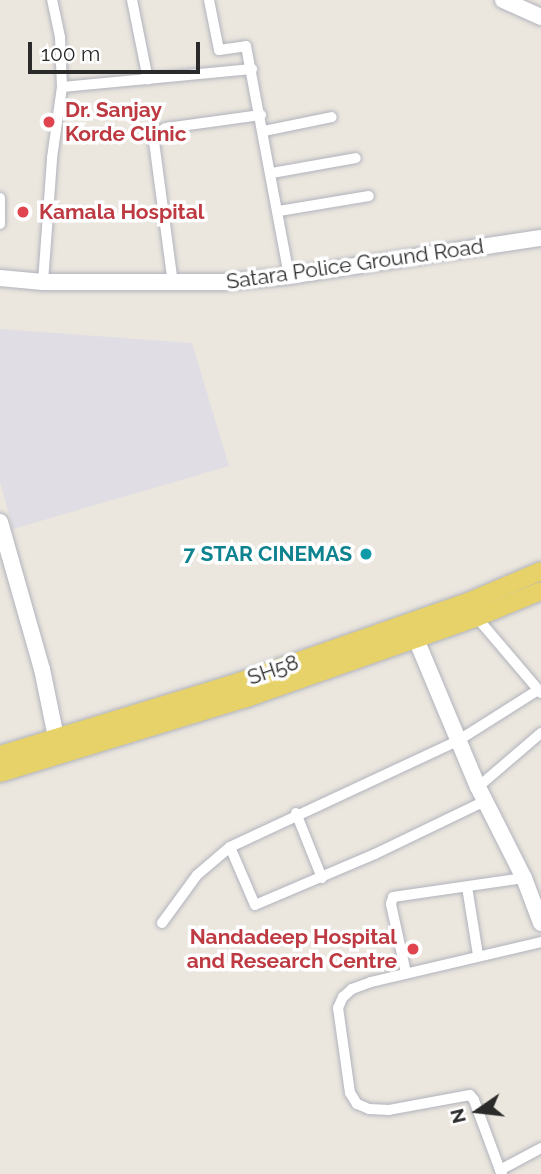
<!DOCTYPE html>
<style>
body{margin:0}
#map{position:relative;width:541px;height:1174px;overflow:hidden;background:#ebe6de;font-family:Raleway,sans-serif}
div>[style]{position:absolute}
.industrial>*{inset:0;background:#e0dee4}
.roads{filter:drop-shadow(0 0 2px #b1b3bd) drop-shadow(0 0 2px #b1b3bd)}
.street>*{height:10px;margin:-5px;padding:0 5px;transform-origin:5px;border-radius:5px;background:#fff}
.secondary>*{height:16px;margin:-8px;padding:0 8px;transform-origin:8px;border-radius:8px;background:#fff}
.primary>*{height:18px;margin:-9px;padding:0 9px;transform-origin:9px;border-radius:9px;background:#e6d268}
.dots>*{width:19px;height:19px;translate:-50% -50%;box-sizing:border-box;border:4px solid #fff;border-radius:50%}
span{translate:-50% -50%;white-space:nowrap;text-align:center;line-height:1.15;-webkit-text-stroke:7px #fff;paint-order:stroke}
.health-label{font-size:21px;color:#be3a42;font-weight:700}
.left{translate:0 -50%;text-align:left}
.right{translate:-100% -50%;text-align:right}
.street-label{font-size:21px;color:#2a2a2a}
.culture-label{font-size:21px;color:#0d838f;font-weight:700}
.north{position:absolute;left:443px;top:1076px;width:70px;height:70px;-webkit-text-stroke:5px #fff;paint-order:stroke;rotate:256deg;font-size:19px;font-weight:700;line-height:28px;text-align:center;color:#2a2a2a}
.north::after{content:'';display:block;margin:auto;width:24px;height:32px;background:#2a2a2a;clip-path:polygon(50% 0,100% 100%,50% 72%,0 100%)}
.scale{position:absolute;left:28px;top:42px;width:172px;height:32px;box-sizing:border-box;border:4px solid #2a2a2a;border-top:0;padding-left:9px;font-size:21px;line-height:24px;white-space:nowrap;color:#2a2a2a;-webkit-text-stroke:5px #fff;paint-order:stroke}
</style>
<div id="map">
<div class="industrial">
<i style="clip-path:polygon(0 329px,192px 343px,229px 466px,13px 529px,0 482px)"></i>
</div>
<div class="roads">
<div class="street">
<i style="left:132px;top:0;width:81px;rotate:78.6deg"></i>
<i style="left:209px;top:0;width:51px;rotate:78.7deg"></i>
<i style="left:219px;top:50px;width:27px;rotate:-8deg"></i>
<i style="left:246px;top:46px;width:234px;rotate:79.4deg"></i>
<i style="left:62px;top:87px;width:191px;rotate:-5.4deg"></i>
<i style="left:264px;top:131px;width:69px;rotate:-11.6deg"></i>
<i style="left:272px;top:173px;width:85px;rotate:-10.1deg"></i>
<i style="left:0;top:198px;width:26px;rotate:90deg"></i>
<i style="left:279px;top:211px;width:91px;rotate:-9.5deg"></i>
<i style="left:43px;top:282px;width:124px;rotate:-85.8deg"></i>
<i style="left:52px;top:158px;width:72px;rotate:-82deg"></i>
<i style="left:62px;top:87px;width:50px;rotate:-92.3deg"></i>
<i style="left:60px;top:37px;width:38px;rotate:-102deg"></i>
<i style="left:173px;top:284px;width:143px;rotate:-97.6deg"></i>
<i style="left:154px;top:142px;width:9px;rotate:-72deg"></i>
<i style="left:157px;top:133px;width:10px;rotate:-29deg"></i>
<i style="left:166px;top:128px;width:96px;rotate:-7.8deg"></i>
<i style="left:473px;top:613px;width:105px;rotate:49.6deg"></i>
<i style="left:478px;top:787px;width:83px;rotate:-40.6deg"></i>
<i style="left:296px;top:813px;width:70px;rotate:68.2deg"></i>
<i style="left:230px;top:847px;width:63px;rotate:66.7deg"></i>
<i style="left:255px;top:905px;width:130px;rotate:-23deg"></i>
<i style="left:375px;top:854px;width:122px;rotate:-25.7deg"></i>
<i style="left:467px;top:887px;width:69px;rotate:80.8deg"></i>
<i style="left:162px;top:923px;width:59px;rotate:-53.9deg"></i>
<i style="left:197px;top:875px;width:43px;rotate:-40.3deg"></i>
<i style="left:230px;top:847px;width:253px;rotate:-25deg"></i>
<i style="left:459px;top:740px;width:93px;rotate:-32.3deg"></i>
<i style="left:406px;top:973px;width:71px;rotate:-102.3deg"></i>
<i style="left:391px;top:904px;width:7px;rotate:-74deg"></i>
<i style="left:393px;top:897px;width:132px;rotate:-8.3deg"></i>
<i style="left:500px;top:1170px;width:75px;rotate:-110.4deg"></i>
<i style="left:474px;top:1100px;width:6px;rotate:-129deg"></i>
<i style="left:470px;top:1095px;width:82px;rotate:169.5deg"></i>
<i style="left:389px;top:1110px;width:20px;rotate:-177deg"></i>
<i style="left:369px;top:1109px;width:13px;rotate:-157deg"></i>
<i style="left:357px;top:1104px;width:13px;rotate:-122deg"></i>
<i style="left:350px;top:1093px;width:86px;rotate:-98deg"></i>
<i style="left:338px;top:1008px;width:12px;rotate:-66deg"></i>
<i style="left:343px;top:997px;width:12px;rotate:-42deg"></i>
<i style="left:352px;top:989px;width:20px;rotate:-20deg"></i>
<i style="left:371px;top:982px;width:175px;rotate:-13.2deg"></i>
<i style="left:502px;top:1174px;width:4px;rotate:-117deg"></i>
<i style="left:500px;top:1170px;width:47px;rotate:-28.2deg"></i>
</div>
<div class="secondary">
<i style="left:503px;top:0;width:42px;rotate:24.1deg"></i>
<i style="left:0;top:278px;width:43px;rotate:5.3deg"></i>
<i style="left:43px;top:282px;width:186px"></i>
<i style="left:229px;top:282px;width:60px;rotate:-5.7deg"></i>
<i style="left:289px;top:276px;width:255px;rotate:-8.6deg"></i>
<i style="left:0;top:522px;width:153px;rotate:74.1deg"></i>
<i style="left:42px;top:669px;width:69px;rotate:78.4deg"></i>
<i style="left:411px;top:627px;width:173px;rotate:67.3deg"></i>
<i style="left:478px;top:787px;width:102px;rotate:63.2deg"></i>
<i style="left:524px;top:878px;width:48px;rotate:69.3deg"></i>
</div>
<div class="primary">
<i style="left:0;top:755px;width:250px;rotate:-17deg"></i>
<i style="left:239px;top:682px;width:243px;rotate:-19.3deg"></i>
<i style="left:468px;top:602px;width:79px;rotate:-23deg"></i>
<i style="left:0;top:773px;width:255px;rotate:-16.9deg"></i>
<i style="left:244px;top:699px;width:245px;rotate:-19.3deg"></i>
<i style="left:475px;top:618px;width:71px;rotate:-22.2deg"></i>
</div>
</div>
<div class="dots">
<i style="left:49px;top:122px;background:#e0444e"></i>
<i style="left:23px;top:212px;background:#e0444e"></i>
<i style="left:366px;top:554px;background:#0f9aa8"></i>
<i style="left:413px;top:949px;background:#e0444e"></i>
</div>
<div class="health-label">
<span class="left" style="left:65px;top:122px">Dr. Sanjay<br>Korde Clinic</span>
<span class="left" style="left:39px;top:212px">Kamala Hospital</span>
<span class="right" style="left:397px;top:949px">Nandadeep Hospital<br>and Research Centre</span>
</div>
<div class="street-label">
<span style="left:355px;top:264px;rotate:-8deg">Satara Police Ground Road</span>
<span style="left:273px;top:670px;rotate:-19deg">SH58</span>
</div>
<div class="culture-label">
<span class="right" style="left:352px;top:554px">7 STAR CINEMAS</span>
</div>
<div class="north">N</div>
<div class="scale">100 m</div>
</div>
